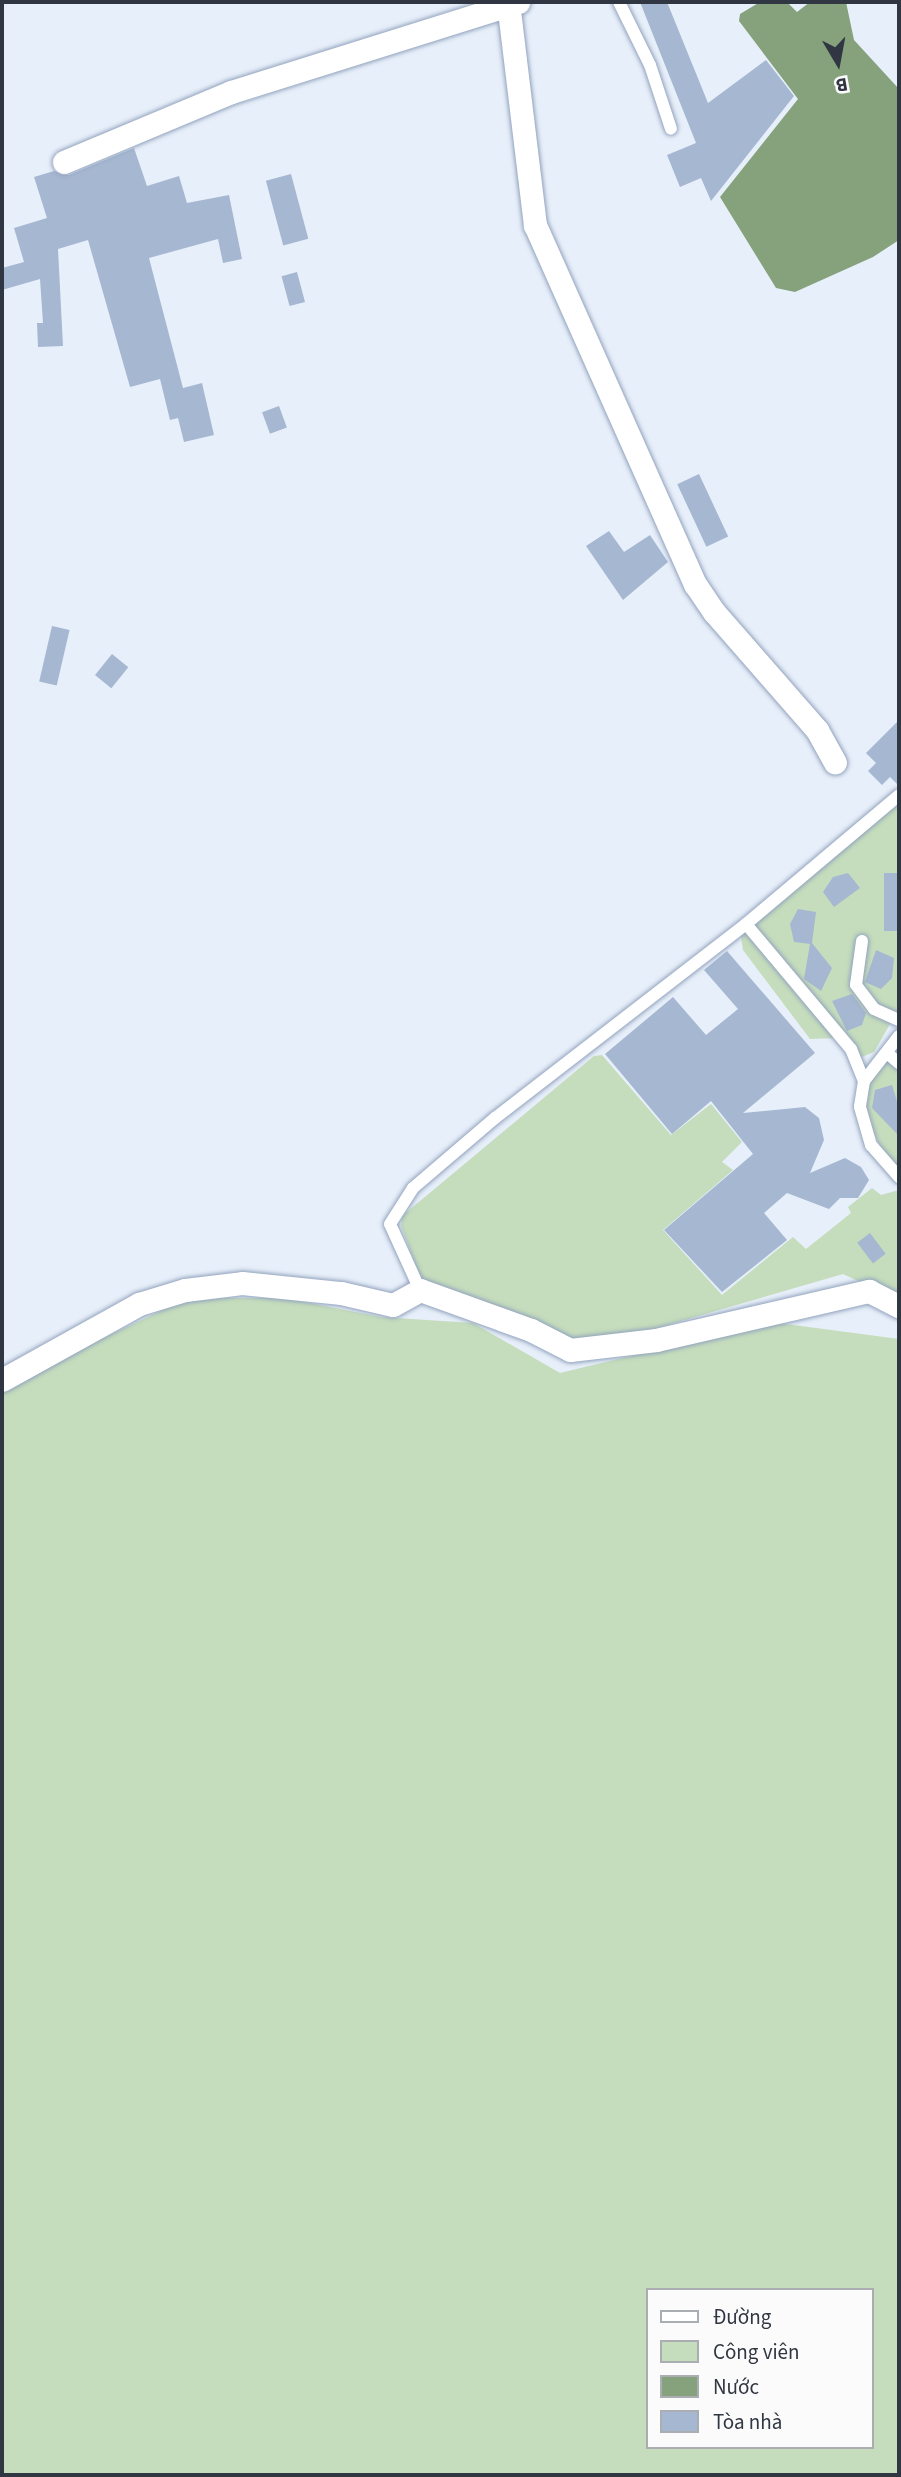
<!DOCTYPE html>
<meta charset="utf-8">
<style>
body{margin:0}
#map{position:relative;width:901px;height:2477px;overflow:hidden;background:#e7effa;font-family:"Source Sans 3",sans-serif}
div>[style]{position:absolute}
.green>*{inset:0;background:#c5ddbc}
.water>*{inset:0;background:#86a27d}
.building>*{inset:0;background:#a6b7d2;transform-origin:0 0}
.roads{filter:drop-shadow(0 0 2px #92a3bd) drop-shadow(0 0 2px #92a3bd)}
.service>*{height:12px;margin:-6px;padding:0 6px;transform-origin:6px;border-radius:6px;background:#fff}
.minor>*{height:23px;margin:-11.5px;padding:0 11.5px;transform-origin:11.5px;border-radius:11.5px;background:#fff}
span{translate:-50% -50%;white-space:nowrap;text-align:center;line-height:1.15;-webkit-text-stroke:5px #fbfbfb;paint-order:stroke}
.frame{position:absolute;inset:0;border:4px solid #313742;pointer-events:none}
.legend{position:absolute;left:646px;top:2288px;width:228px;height:161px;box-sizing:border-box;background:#fbfbfb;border:2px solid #aaadb1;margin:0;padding:9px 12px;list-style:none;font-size:21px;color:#313742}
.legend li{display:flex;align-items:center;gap:14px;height:35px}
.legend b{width:35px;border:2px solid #aaadb1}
.north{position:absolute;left:803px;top:28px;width:70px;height:70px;-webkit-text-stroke:5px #fbfbfb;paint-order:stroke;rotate:170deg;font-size:19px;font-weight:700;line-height:28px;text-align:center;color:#313742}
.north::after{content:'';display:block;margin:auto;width:24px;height:32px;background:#313742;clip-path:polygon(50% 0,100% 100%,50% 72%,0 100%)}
</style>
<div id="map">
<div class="green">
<i style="clip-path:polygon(899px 797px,899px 1008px,874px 1052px,859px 1058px,837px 1038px,810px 1039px,743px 950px,741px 937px,743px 928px)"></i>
<i style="clip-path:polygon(899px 1039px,899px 1170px,887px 1159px,864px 1113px,866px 1081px)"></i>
<i style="clip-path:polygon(602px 1055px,671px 1135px,711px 1104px,742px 1142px,722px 1162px,733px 1170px,663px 1230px,722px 1295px,793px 1237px,806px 1249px,851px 1213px,848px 1207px,872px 1188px,881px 1195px,899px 1190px,899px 1300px,843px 1274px,609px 1342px,572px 1347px,424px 1287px,401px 1226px,402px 1216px,594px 1056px)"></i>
<i style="clip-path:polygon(evenodd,188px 1298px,284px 1298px,381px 1317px,473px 1323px,560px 1373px,771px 1322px,899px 1339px,899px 2475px,2px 2475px,2px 1386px,188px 1298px,647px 2290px,871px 2290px,871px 2447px,647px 2447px,647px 2290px)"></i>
</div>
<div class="water">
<i style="clip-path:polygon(760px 2px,787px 2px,797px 12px,810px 2px,846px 2px,854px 40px,899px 89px,899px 240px,873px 257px,795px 292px,776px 288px,720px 197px,798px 99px,739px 21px,740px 14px)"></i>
</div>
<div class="building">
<i style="clip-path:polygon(640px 2px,667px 2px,708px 103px,766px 60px,794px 96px,711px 201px,701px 178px,680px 187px,667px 155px,696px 143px)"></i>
<i style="clip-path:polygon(134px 148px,147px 186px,179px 176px,187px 203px,229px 195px,242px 259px,223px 263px,218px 239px,149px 258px,183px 388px,202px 383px,214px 435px,184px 442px,178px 418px,170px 420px,160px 379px,130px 387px,88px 240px,58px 249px,63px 346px,38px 347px,37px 323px,43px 323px,40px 279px,2px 290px,2px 268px,24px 262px,14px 228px,47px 218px,34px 177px,54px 171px,69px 175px)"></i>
<i style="left:291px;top:174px;width:67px;height:26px;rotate:75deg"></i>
<i style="left:297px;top:272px;width:31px;height:16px;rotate:75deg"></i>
<i style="left:279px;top:406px;width:23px;height:18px;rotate:70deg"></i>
<i style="left:699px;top:474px;width:69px;height:24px;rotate:65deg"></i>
<i style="clip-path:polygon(609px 531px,624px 552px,650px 535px,668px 562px,623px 600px,586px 546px)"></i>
<i style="left:52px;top:626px;width:18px;height:57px;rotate:13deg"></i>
<i style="left:112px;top:654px;width:21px;height:27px;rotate:39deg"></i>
<i style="clip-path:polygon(899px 720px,899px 786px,890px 777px,882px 785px,868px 771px,876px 763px,866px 753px)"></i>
<i style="clip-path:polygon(848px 873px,860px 888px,834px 907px,823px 892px,833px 877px)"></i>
<i style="left:884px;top:873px;width:15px;height:58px"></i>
<i style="clip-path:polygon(798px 909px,816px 912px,812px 943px,832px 968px,821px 991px,804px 979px,810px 944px,794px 942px,790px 924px)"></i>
<i style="clip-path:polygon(876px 950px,894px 958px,892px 978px,881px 989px,865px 982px)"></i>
<i style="clip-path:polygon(727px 951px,815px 1053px,743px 1113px,805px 1107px,819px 1118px,824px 1140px,810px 1173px,845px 1158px,861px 1167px,869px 1180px,858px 1198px,840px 1198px,829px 1209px,787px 1193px,764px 1213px,787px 1240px,722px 1292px,664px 1230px,753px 1154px,711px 1101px,672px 1134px,605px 1054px,673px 997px,706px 1035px,738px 1009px,704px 970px)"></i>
<i style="clip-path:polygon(852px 994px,866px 1013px,862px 1025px,847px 1031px,832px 1001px)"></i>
<i style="clip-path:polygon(892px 1085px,899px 1108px,899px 1136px,872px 1108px,875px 1090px)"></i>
<i style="left:870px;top:1233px;width:26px;height:16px;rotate:53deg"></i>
</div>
<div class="roads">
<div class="service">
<i style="left:619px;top:2px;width:70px;rotate:63.8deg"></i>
<i style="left:650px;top:65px;width:67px;rotate:71.8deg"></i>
<i style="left:746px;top:924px;width:163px;rotate:50deg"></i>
<i style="left:851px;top:1049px;width:35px;rotate:68deg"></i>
<i style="left:862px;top:941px;width:44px;rotate:97.8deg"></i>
<i style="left:856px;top:985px;width:30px;rotate:53deg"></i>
<i style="left:874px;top:1009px;width:27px;rotate:24deg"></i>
<i style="left:899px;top:1036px;width:57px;rotate:127.9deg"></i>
<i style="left:864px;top:1081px;width:26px;rotate:99deg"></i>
<i style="left:860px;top:1107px;width:40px;rotate:74deg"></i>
<i style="left:871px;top:1145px;width:43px;rotate:48.8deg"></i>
<i style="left:887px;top:1053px;width:16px;rotate:40deg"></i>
<i style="left:420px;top:1290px;width:72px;rotate:-114.4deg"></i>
<i style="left:390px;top:1224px;width:43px;rotate:-57.4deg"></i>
<i style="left:413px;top:1188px;width:108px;rotate:-40.5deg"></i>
<i style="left:495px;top:1118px;width:317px;rotate:-37.7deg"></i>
<i style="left:746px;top:924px;width:200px;rotate:-40.1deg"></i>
</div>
<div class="minor">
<i style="left:508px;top:2px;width:225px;rotate:83.1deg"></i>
<i style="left:535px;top:225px;width:393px;rotate:66deg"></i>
<i style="left:695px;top:584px;width:34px;rotate:56deg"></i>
<i style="left:714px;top:612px;width:157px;rotate:48.9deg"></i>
<i style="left:817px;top:730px;width:37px;rotate:61deg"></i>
<i style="left:64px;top:162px;width:181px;rotate:-22.7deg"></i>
<i style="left:231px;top:92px;width:301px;rotate:-17.4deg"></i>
<i style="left:2px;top:1380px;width:157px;rotate:-29deg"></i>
<i style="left:139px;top:1304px;width:48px;rotate:-16.9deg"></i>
<i style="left:185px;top:1290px;width:57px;rotate:-7deg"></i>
<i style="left:242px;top:1283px;width:100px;rotate:5.8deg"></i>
<i style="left:341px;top:1293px;width:53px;rotate:13deg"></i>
<i style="left:393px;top:1305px;width:31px;rotate:-29deg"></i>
<i style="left:420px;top:1290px;width:118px;rotate:19.8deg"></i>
<i style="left:531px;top:1330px;width:44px;rotate:27.1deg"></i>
<i style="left:570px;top:1350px;width:87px;rotate:-6.6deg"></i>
<i style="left:656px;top:1340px;width:219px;rotate:-13deg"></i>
<i style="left:869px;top:1291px;width:34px;rotate:27deg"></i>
</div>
</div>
<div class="frame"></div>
<ul class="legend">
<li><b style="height:9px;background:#fff"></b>Đường</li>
<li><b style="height:19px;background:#c5ddbc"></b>Công viên</li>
<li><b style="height:19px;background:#86a27d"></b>Nước</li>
<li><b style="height:19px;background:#a6b7d2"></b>Tòa nhà</li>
</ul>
<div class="north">B</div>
</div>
